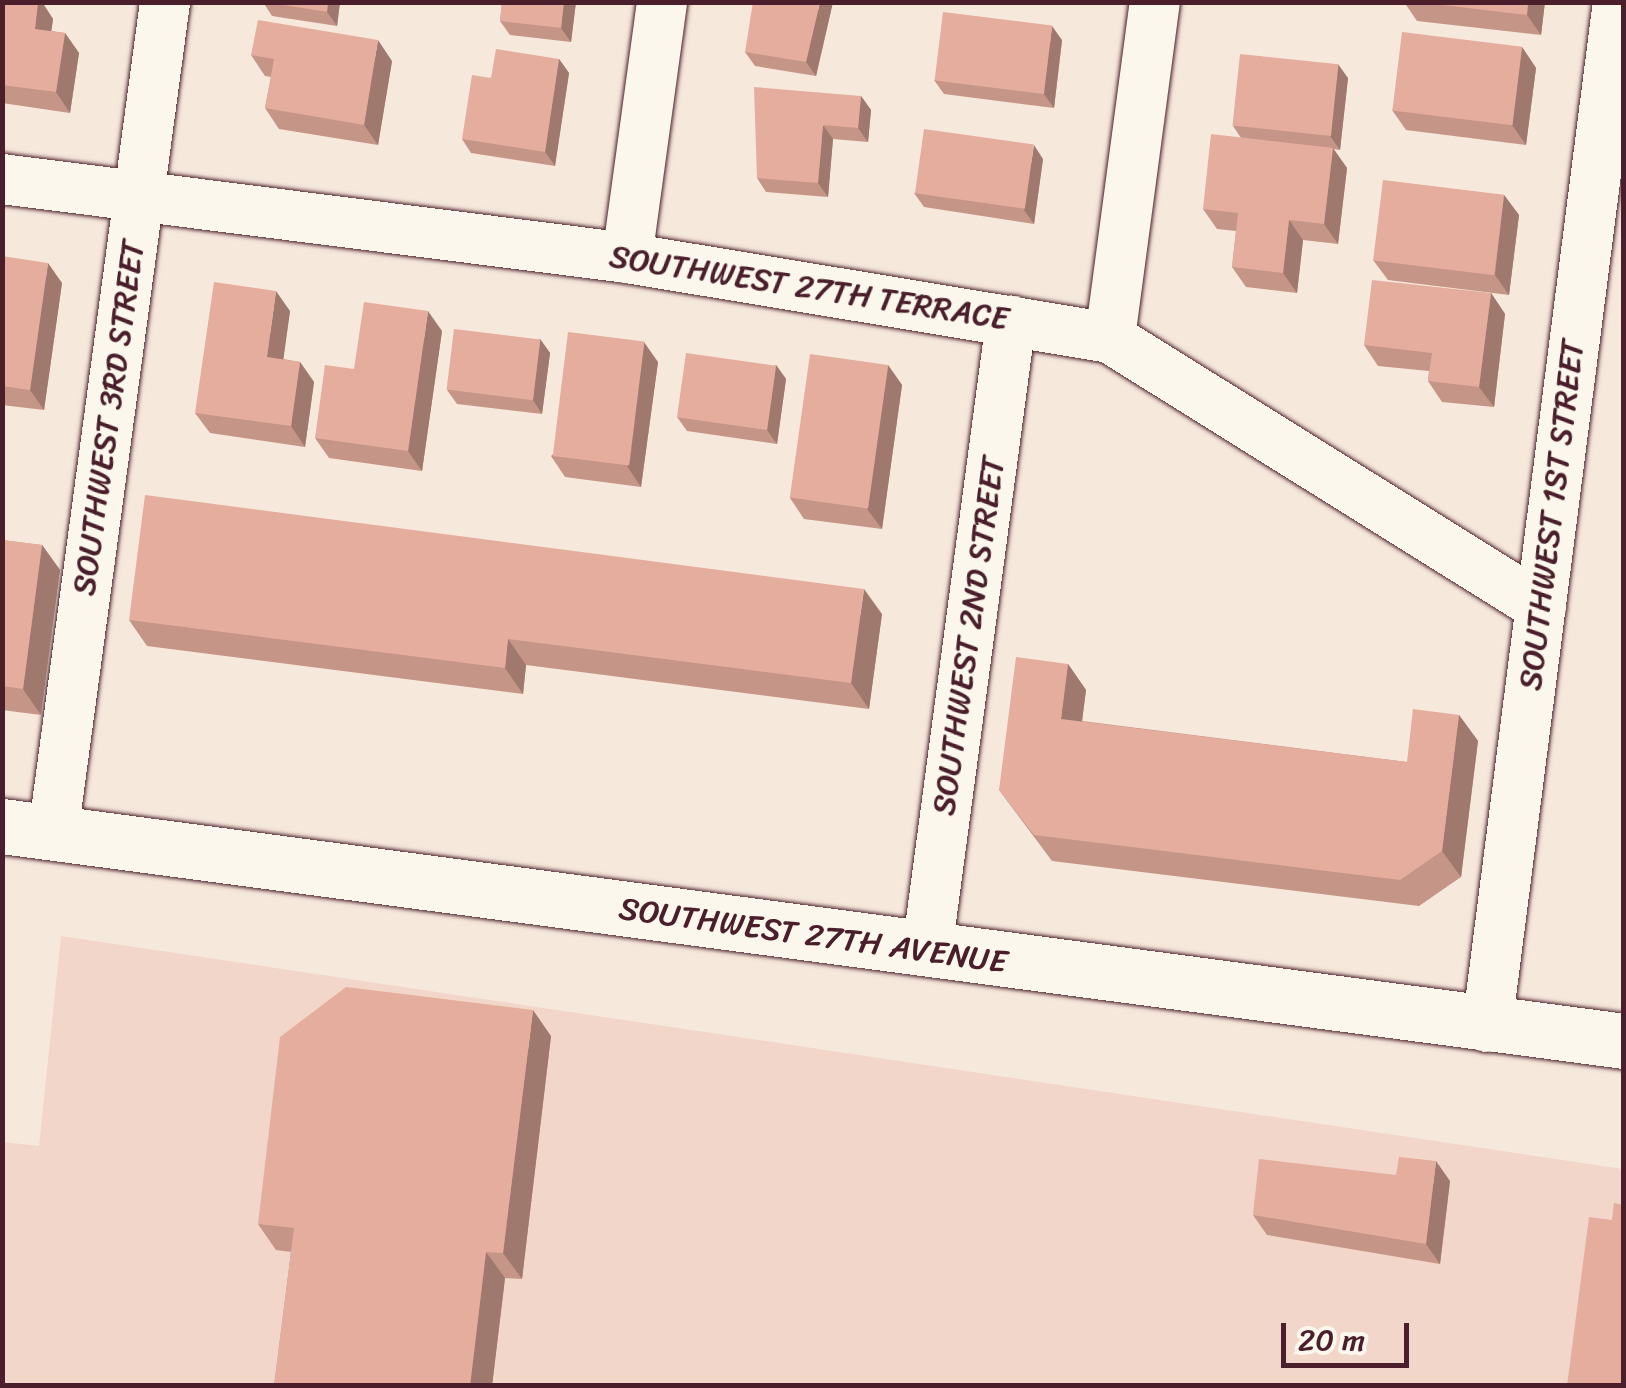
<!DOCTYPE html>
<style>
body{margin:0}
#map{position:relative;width:1626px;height:1388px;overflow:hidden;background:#f7e8dc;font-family:Sriracha,sans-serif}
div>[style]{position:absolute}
.built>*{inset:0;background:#f2d6c9}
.roads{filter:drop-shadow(0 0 2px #4a1f2b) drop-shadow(0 0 2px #4a1f2b)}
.street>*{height:50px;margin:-25px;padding:0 25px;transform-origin:25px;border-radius:25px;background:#fbf7ec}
.secondary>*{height:55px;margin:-27.5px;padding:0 27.5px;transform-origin:27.5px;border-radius:27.5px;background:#fbf7ec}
.wall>*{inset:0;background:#c59587}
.shaded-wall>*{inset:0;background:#a0796e}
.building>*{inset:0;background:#e5ad9d;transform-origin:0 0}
span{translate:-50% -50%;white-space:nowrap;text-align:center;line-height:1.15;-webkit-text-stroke:10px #fbf7ec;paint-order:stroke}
.street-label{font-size:32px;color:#4a1f2b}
.frame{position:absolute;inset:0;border:5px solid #4a1f2b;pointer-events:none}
.scale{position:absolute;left:1281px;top:1323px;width:128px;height:45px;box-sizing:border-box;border:5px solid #4a1f2b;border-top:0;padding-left:12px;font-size:30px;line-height:35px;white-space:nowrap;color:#4a1f2b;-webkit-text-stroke:8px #fbf7ec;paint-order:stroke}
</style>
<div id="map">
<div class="built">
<i style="clip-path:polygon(61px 936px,1623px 1169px,1623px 1385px,3px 1386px,3px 1142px,39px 1146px)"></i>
</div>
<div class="roads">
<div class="street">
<i style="left:2px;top:179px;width:630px;rotate:7.2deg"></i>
<i style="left:627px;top:258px;width:490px;rotate:9.4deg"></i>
<i style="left:1110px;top:338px;width:508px;rotate:31.97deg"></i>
<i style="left:627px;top:258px;width:258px;rotate:-82.2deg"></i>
<i style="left:1110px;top:338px;width:339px;rotate:-82.4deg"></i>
<i style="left:53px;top:834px;width:840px;rotate:-82.33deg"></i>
<i style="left:927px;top:951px;width:636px;rotate:-82.41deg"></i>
<i style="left:1487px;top:1027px;width:1033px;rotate:-82.72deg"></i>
</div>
<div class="secondary">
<i style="left:2px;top:826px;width:1636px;rotate:7.55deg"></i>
</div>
</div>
<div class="wall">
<i style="clip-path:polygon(2px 2px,42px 2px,53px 19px,51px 31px,65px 33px,79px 53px,70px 113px,2px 103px)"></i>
<i style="clip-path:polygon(263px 2px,340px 2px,337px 26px,272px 16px)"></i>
<i style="clip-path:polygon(502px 2px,576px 2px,571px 42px,510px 35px,500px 21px)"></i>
<i style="clip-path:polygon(833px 2px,816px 76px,755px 66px,745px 52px)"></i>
<i style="clip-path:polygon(1404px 2px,1545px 2px,1541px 35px,1417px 21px)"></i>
<i style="clip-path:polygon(1062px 40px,1054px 108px,944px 94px,934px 80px)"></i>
<i style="clip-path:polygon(1522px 47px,1536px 68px,1526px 145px,1406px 130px,1392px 110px)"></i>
<i style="clip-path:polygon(251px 55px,392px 61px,378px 145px,279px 129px,265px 108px,271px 77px,265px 76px)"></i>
<i style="clip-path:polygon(559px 59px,569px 73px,555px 166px,471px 153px,462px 139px,491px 78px)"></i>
<i style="clip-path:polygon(1348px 78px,1340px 150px,1333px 149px,1347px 168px,1338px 244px,1303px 240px,1297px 293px,1246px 287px,1232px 267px,1236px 231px,1217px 229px,1203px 209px,1241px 138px,1233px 126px)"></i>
<i style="clip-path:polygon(861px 96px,871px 110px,868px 142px,833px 139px,828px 197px,766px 192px,757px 178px)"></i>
<i style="clip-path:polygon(1043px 159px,1034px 224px,924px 207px,914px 193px)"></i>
<i style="clip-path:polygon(1504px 195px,1519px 215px,1509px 295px,1388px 280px,1373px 260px)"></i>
<i style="clip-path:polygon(2px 256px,62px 283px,44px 410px,2px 405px)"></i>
<i style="clip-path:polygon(1491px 293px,1505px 314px,1494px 407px,1442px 402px,1428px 381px,1429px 371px,1378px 366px,1364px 345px)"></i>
<i style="clip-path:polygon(290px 311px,283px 359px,300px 362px,314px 382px,305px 447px,210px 433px,195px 413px)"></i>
<i style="clip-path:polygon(442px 331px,422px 471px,329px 458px,315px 438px,354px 369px)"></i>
<i style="clip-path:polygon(540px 339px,550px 353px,542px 414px,457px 404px,447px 390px)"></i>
<i style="clip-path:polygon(658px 362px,641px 487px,565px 477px,551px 456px)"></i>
<i style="clip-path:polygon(776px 365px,786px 379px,777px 444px,687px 431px,677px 417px)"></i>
<i style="clip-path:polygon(888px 365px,902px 385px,882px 529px,804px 519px,790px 498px)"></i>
<i style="clip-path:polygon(2px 540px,42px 545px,60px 570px,41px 715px,2px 710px)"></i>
<i style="clip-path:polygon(882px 614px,869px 709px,526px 665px,523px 694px,147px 646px,129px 620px)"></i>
<i style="clip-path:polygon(1068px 664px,1086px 690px,1082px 721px,1407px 762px,1459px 715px,1478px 741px,1461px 877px,1419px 906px,1052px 861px,999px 790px)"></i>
<i style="clip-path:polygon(551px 1036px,522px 1279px,505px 1278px,492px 1386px,274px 1386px,291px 1252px,276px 1250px,258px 1224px)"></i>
<i style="clip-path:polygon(1450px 1181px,1440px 1264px,1267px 1235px,1253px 1215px)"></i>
</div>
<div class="shaded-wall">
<i style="clip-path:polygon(38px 2px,42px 2px,53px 19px,49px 49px,35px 29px)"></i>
<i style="clip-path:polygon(328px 2px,340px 2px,337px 26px,327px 12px)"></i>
<i style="clip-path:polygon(564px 2px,576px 2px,571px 42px,561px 28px)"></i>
<i style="clip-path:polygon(820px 2px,833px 2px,816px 76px,806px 62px)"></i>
<i style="clip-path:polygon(1528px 2px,1545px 2px,1541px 35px,1527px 15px)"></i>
<i style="clip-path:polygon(1052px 26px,1062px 40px,1054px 108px,1044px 94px)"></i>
<i style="clip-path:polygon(65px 33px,79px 53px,70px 113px,56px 92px)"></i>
<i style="clip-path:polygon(378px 40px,392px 61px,378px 145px,364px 125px)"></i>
<i style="clip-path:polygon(1522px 47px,1536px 68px,1526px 145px,1512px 125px)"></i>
<i style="clip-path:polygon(559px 59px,569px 73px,555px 166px,545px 152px)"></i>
<i style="clip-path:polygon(1338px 64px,1348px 78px,1340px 150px,1330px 136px)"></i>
<i style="clip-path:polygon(861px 96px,871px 110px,868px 142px,858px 128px)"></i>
<i style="clip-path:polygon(823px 125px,833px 139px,828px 197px,818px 183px)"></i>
<i style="clip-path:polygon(1034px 145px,1043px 159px,1034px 224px,1024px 210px)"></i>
<i style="clip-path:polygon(1333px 148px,1347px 168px,1338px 244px,1324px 224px)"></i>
<i style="clip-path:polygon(1504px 195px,1519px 215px,1509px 295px,1495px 275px)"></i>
<i style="clip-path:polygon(1289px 220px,1303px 240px,1297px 293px,1283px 273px)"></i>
<i style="clip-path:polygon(48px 263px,62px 283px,44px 410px,30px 390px)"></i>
<i style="clip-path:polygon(276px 291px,290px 311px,281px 377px,267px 357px)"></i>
<i style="clip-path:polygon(1491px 293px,1505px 314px,1494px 407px,1479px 387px)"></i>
<i style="clip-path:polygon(428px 311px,442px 331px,422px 471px,408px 451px)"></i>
<i style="clip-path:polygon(540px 339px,550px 353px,542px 414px,533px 400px)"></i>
<i style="clip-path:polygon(644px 342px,658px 362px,641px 487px,627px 466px)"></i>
<i style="clip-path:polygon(300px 362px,314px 382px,305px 447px,291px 426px)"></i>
<i style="clip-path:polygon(776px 365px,786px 379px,777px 444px,767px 430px)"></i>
<i style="clip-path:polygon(888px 365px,902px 385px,882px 529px,867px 509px)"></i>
<i style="clip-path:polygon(42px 545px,60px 570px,41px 715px,23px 689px)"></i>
<i style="clip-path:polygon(864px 589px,882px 614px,869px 709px,851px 683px)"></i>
<i style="clip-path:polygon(508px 639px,526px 665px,523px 694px,505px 668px)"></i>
<i style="clip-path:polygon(1068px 664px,1086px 690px,1079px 745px,1061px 719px)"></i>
<i style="clip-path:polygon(1459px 715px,1478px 741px,1461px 877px,1442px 851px)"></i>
<i style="clip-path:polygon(533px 1010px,551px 1036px,522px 1279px,503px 1253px)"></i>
<i style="clip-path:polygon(1436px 1161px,1450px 1181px,1440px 1264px,1426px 1244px)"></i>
<i style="clip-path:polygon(486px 1252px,505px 1278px,492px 1386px,470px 1386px)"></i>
</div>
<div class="building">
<i style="clip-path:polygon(2px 2px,38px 2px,35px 29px,65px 33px,56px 92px,2px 85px)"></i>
<i style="clip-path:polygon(265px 2px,328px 2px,327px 12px)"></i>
<i style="clip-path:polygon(502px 2px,564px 2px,561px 28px,500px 21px)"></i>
<i style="clip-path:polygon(753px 2px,820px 2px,806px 62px,745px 52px)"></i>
<i style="clip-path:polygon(1417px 2px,1528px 2px,1527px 15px)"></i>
<i style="left:943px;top:12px;width:110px;height:69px;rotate:7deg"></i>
<i style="clip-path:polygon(258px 20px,378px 40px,364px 125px,265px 108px,274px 59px,251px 55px)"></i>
<i style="left:1402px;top:32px;width:121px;height:79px;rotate:7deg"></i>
<i style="clip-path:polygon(496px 49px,559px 59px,545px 152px,462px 139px,472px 75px,491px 78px)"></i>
<i style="left:1240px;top:54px;width:99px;height:72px;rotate:6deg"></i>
<i style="clip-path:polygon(754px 87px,861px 96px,858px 128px,823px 125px,818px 183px,757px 178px)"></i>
<i style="left:924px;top:129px;width:111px;height:65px;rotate:8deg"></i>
<i style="clip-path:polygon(1211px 134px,1333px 148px,1324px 224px,1289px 220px,1283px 273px,1232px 267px,1238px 213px,1203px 209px)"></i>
<i style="left:1383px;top:180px;width:122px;height:81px;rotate:7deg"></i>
<i style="clip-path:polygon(2px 256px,48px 263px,30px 390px,2px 386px)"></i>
<i style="clip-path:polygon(1372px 280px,1491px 293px,1479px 387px,1428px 381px,1432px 353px,1364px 345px)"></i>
<i style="clip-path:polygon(214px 282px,276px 291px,267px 357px,300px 362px,291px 426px,195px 413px)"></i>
<i style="clip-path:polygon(364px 302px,428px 311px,408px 451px,315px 438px,325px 365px,354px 369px)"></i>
<i style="left:454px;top:329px;width:87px;height:61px;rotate:7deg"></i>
<i style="left:568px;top:332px;width:77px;height:125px;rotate:7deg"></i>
<i style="left:686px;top:353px;width:91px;height:65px;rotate:8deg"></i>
<i style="left:810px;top:354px;width:79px;height:145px;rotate:8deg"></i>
<i style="clip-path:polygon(145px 495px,864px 589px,851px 683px,508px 639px,505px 668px,129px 620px)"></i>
<i style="clip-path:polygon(2px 540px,42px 545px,23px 689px,2px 686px)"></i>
<i style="clip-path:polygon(1016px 657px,1068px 664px,1061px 719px,1407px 762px,1413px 709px,1459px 715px,1442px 851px,1400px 880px,1034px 835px,999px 790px)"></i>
<i style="clip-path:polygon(346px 987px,533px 1010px,503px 1253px,486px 1252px,470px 1386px,274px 1386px,294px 1228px,258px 1224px,280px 1037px)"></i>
<i style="clip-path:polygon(1399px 1157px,1436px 1161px,1426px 1244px,1253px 1215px,1259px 1159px,1396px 1175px)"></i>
<i style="clip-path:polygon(1614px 1203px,1624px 1205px,1624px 1386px,1567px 1386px,1589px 1217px,1612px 1220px)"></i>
</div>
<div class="street-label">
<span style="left:809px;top:288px;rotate:9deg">SOUTHWEST 27TH TERRACE</span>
<span style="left:109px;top:418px;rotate:-82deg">SOUTHWEST 3RD STREET</span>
<span style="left:1552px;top:515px;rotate:-83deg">SOUTHWEST 1ST STREET</span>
<span style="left:969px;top:636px;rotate:-82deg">SOUTHWEST 2ND STREET</span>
<span style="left:813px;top:936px;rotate:8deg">SOUTHWEST 27TH AVENUE</span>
</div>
<div class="frame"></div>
<div class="scale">20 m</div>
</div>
